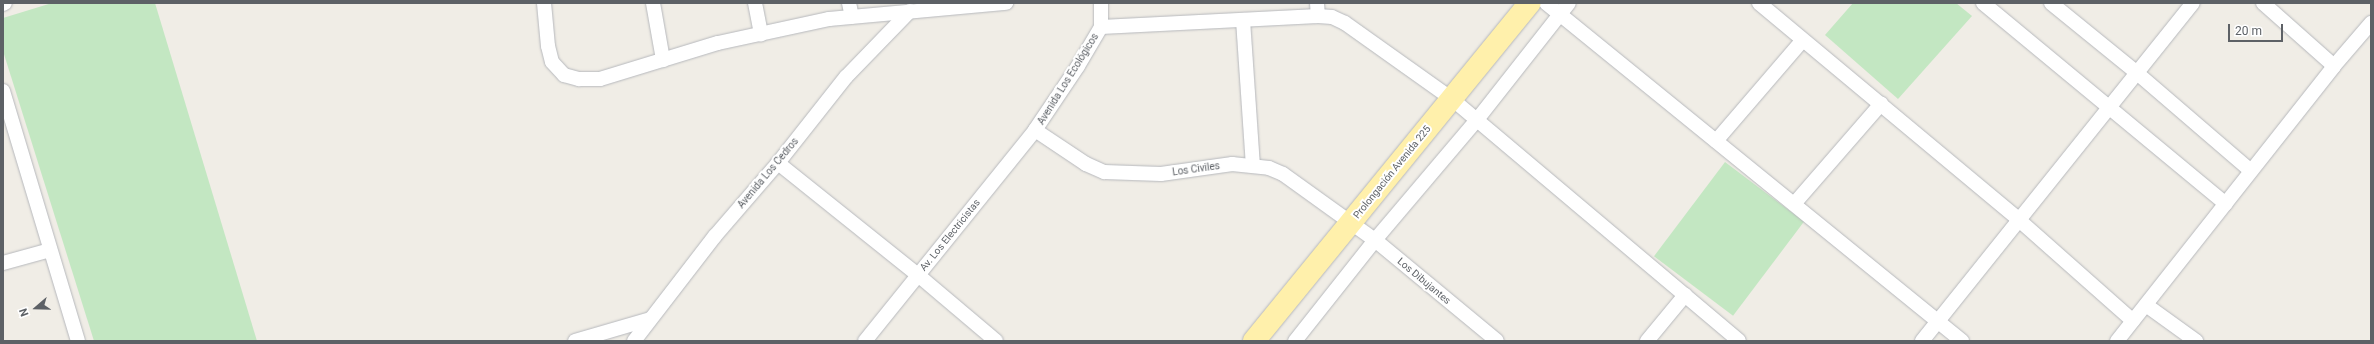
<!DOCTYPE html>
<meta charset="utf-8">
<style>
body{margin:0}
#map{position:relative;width:2374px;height:344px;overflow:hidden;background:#f0ede6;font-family:Roboto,sans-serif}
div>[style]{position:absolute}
.green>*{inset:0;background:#c3e7c2;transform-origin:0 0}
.roads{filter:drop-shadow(0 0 1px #b6b8bc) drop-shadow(0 0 1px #b6b8bc)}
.street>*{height:14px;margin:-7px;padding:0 7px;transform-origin:7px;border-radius:7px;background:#fff}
.primary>*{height:22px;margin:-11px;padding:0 11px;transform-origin:11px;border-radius:11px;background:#fff0ab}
span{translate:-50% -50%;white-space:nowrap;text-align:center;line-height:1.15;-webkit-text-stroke:4px #fff;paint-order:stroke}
.street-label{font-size:10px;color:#5d6166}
.frame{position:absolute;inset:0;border:4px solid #5d6166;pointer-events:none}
.north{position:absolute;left:16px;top:288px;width:40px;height:40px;-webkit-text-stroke:3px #fff;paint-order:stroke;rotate:250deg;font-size:11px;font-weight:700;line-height:16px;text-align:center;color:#5d6166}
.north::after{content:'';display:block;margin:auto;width:14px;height:18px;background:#5d6166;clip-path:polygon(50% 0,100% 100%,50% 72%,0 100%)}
.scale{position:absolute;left:2228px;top:24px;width:55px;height:18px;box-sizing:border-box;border:2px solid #5d6166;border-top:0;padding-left:5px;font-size:12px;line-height:14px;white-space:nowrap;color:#5d6166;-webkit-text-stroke:3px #fff;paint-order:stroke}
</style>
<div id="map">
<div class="green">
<i style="clip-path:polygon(52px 3px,155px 3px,257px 341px,94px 341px,3px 51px,3px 18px)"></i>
<i style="clip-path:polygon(1853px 3px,1956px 3px,1972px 16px,1898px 99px,1825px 35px)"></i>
<i style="left:1725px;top:162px;width:99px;height:118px;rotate:37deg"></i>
</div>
<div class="roads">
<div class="street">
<i style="left:544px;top:3px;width:43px;rotate:84.7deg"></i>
<i style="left:548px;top:46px;width:16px;rotate:76deg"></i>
<i style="left:552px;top:62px;width:18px;rotate:47deg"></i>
<i style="left:564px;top:75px;width:16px;rotate:15deg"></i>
<i style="left:579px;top:79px;width:21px"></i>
<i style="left:600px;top:79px;width:123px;rotate:-17deg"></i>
<i style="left:718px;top:43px;width:114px;rotate:-12.2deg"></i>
<i style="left:829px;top:19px;width:178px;rotate:-5.2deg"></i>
<i style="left:653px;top:3px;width:58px;rotate:80deg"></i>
<i style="left:755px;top:3px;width:32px;rotate:79deg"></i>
<i style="left:849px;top:3px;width:14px;rotate:78deg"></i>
<i style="left:1317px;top:3px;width:13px;rotate:86deg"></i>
<i style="left:1546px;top:3px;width:536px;rotate:39.09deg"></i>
<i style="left:1759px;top:3px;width:339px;rotate:39.8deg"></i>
<i style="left:2019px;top:220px;width:152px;rotate:41.5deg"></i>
<i style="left:1983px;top:3px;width:315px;rotate:39.6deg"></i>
<i style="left:2051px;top:3px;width:111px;rotate:39.1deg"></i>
<i style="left:2137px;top:73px;width:150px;rotate:40.7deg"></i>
<i style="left:2263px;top:3px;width:95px;rotate:41.6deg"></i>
<i style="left:3px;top:4px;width:2px;rotate:-27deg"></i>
<i style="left:1243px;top:20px;width:145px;rotate:86.1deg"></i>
<i style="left:1101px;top:27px;width:217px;rotate:-2.9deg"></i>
<i style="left:1318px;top:16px;width:14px;rotate:4deg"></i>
<i style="left:1332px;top:17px;width:14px;rotate:25deg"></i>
<i style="left:1345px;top:23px;width:131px;rotate:35.4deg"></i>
<i style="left:1452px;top:99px;width:375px;rotate:40.1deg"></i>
<i style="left:3px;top:91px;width:261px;rotate:73.3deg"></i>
<i style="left:1035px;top:130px;width:61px;rotate:33.7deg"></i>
<i style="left:1086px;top:164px;width:20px;rotate:24deg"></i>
<i style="left:1104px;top:172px;width:57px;rotate:2deg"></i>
<i style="left:1161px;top:174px;width:72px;rotate:-8deg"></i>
<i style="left:1232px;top:164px;width:37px;rotate:6deg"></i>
<i style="left:1269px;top:168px;width:15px;rotate:23deg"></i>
<i style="left:1283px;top:174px;width:113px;rotate:35.7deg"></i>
<i style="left:1375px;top:240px;width:158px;rotate:39.6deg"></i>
<i style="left:1716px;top:141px;width:133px;rotate:-49.3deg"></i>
<i style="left:778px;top:163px;width:179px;rotate:38.7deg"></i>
<i style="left:918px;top:275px;width:102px;rotate:40.2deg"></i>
<i style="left:1794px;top:204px;width:133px;rotate:-49deg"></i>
<i style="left:3px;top:263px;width:49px;rotate:-15.5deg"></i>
<i style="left:2146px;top:305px;width:62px;rotate:35.8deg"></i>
<i style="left:575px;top:341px;width:78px;rotate:-16.3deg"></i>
<i style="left:634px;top:341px;width:133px;rotate:-52.4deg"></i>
<i style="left:715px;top:236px;width:96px;rotate:-49.2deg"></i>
<i style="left:778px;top:163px;width:110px;rotate:-51.7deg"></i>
<i style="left:846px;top:77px;width:92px;rotate:-45.9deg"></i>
<i style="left:865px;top:341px;width:271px;rotate:-51.1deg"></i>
<i style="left:1035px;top:130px;width:77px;rotate:-56.1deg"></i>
<i style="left:1078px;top:66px;width:45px;rotate:-59.5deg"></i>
<i style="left:1101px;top:27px;width:24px;rotate:-90deg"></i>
<i style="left:1295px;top:341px;width:129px;rotate:-51.6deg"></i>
<i style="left:1375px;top:240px;width:156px;rotate:-49.7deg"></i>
<i style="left:1476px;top:121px;width:150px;rotate:-51.8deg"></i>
<i style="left:1647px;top:341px;width:60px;rotate:-50.4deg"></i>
<i style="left:1922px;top:341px;width:433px;rotate:-51.3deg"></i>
<i style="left:2117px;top:341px;width:350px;rotate:-51.7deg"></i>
<i style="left:2334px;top:66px;width:57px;rotate:-49.3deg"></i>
</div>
<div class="primary">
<i style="left:1254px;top:341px;width:436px;rotate:-50.8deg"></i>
</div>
</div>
<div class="street-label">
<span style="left:1068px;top:79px;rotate:-58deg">Avenida Los Ecológicos</span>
<span style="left:1196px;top:169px;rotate:-8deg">Los Civiles</span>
<span style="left:1392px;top:172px;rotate:-51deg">Prolongación Avenida 225</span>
<span style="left:768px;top:173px;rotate:-50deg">Avenida Los Cedros</span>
<span style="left:950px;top:235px;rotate:-51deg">Av. Los Electricistas</span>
<span style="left:1424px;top:281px;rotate:40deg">Los Dibujantes</span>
</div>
<div class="frame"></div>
<div class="north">N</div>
<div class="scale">20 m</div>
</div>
